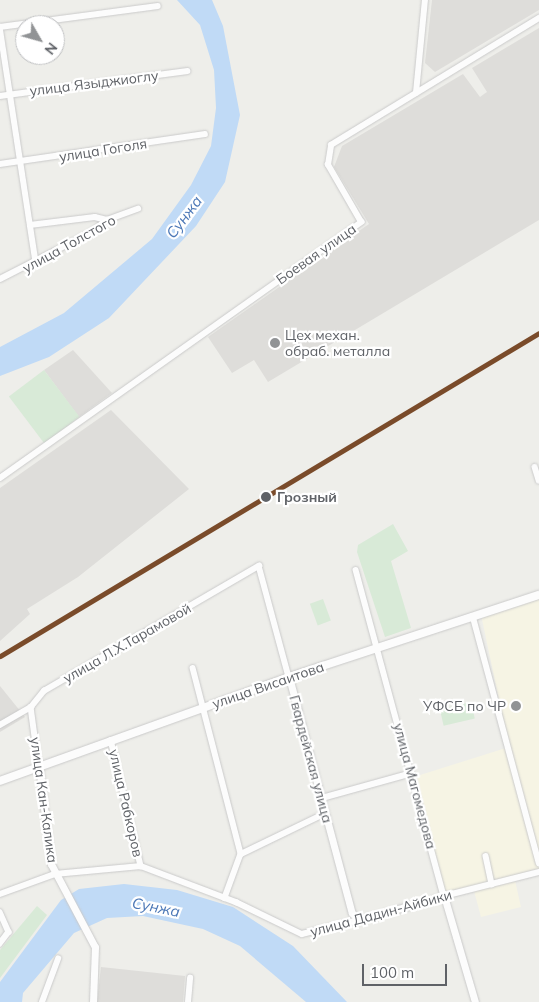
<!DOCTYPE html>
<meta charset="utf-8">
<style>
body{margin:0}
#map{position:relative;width:539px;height:1002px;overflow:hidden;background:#eeeeea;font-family:Mulish,sans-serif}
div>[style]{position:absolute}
.commercial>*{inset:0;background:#f6f4e4}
.industrial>*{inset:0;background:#deddda}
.green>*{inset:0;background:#d8ead7;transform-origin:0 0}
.water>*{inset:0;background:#c0daf6}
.roads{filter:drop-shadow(0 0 1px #cacaca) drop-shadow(0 0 1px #cacaca)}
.minor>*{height:5.5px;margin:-2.75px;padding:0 2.75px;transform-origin:2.75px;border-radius:2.75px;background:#fcfcfc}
.tertiary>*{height:7px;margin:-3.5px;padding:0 3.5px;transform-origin:3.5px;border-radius:3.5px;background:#fcfcfc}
.secondary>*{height:8px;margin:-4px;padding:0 4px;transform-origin:4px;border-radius:4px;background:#fcfcfc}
.rail-1>*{height:5px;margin:-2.5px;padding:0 2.5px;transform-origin:2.5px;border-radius:2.5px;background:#7a4b2a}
.dots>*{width:14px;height:14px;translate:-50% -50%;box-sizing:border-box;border:2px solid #fff;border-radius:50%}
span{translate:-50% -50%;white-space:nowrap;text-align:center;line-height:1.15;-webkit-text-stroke:4.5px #fff;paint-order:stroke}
.street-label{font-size:14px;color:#5f6267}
.poi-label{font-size:14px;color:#5f6267}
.left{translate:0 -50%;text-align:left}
.right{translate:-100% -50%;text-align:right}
.stop-label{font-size:14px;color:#5f6267;font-weight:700}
.water-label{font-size:15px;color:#4b77b6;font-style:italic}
.north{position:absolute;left:15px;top:15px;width:50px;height:50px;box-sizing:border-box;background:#fff;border:1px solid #bfc0c2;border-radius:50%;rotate:128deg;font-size:14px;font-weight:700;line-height:20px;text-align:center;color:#5f6267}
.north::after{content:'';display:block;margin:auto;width:18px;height:22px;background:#919395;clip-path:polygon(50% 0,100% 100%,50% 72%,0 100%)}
.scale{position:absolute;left:362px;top:964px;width:85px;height:22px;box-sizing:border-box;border:2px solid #5f6267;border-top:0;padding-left:6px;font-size:15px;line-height:18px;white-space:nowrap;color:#5f6267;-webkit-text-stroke:4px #fff;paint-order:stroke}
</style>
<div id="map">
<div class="commercial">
<i style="clip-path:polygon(539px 591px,539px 875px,515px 880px,521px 907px,481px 917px,474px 891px,445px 898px,417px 776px,509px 747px,480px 610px)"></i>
</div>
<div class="industrial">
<i style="clip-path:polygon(432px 0,539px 0,539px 10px,435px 72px,425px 63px)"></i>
<i style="clip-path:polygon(539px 28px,539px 220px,268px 382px,254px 360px,232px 373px,208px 337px,369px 224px,334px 167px,342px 146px,463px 74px,480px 97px,484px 94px,487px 92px,472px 68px)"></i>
<i style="clip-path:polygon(73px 350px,112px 393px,79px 417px,44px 370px)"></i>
<i style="clip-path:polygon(111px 410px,189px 489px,78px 577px,27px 609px,30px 614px,0 641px,0 488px)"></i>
<i style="clip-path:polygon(0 686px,25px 717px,0 732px)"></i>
<i style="clip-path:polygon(101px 967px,185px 976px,183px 1002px,97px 1002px)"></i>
</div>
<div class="green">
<i style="left:44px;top:370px;width:59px;height:44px;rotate:53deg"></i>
<i style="clip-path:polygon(393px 524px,408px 551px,391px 561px,411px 628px,385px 637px,357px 552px,358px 545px)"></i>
<i style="left:323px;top:599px;width:23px;height:14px;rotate:70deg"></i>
<i style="left:471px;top:702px;width:17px;height:32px;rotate:77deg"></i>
<i style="clip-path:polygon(37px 906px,47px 915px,0 978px,0 950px)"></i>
</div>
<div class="water">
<i style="clip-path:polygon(177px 0,212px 0,223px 26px,240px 115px,225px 182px,196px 226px,109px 318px,49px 357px,0 376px,0 347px,64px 313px,152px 239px,191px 185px,211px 146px,216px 108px,214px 70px,200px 25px)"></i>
<i style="clip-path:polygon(124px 884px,177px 890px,233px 907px,293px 946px,347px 1002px,306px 1002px,240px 946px,203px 929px,143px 916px,107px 918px,74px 933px,23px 993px,22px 1002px,0 1002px,0 982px,61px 900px,79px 889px)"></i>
</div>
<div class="roads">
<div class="minor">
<i style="left:0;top:27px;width:239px;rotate:81.3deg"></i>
<i style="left:0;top:27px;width:159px;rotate:-7.6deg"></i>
<i style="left:416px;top:93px;width:93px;rotate:-84.5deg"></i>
<i style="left:0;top:96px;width:189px;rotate:-7.6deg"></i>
<i style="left:0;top:164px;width:207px;rotate:-8.3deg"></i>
<i style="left:30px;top:225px;width:65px;rotate:-7deg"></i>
<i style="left:95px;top:217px;width:12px;rotate:14deg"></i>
<i style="left:0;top:279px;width:103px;rotate:-27.1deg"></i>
<i style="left:92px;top:232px;width:19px;rotate:-39deg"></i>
<i style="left:107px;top:220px;width:33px;rotate:-20deg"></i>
<i style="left:535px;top:467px;width:14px;rotate:73deg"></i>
<i style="left:0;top:478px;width:443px;rotate:-35.3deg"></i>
<i style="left:361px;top:222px;width:66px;rotate:-120.1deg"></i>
<i style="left:328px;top:165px;width:20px;rotate:-81deg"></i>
<i style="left:331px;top:145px;width:244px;rotate:-31.4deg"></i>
<i style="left:356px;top:570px;width:338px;rotate:74.9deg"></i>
<i style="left:444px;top:896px;width:98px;rotate:-14.2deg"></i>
<i style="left:473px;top:616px;width:256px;rotate:75deg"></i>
<i style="left:193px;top:668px;width:192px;rotate:75.5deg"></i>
<i style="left:241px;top:854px;width:47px;rotate:110deg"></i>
<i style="left:31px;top:707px;width:60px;rotate:82.3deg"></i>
<i style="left:0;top:725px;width:36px;rotate:-30deg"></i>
<i style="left:31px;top:707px;width:21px;rotate:-51deg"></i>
<i style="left:44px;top:691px;width:249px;rotate:-30.2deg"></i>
<i style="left:259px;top:566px;width:115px;rotate:74.9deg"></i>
<i style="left:111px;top:740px;width:130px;rotate:76.6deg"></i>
<i style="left:322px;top:798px;width:93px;rotate:-15.5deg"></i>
<i style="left:241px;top:854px;width:94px;rotate:-25.8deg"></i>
<i style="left:486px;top:856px;width:29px;rotate:78deg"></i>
<i style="left:0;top:894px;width:59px;rotate:-20deg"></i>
<i style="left:55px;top:874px;width:86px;rotate:-5.3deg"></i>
<i style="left:141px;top:866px;width:102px;rotate:20.8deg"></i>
<i style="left:236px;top:902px;width:73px;rotate:25.9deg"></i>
<i style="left:302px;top:934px;width:58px;rotate:-14deg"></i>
<i style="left:0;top:912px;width:22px;rotate:66deg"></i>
<i style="left:9px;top:932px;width:15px;rotate:127deg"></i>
<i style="left:42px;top:1002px;width:46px;rotate:-69.6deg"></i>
<i style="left:188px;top:1002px;width:24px;rotate:-85deg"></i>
</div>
<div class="tertiary">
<i style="left:289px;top:677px;width:244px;rotate:75.1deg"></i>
<i style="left:352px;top:913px;width:9px;rotate:49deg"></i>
<i style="left:358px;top:920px;width:89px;rotate:-15.6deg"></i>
<i style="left:444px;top:896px;width:110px;rotate:73.7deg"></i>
<i style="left:39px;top:766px;width:99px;rotate:83deg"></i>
<i style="left:51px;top:864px;width:94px;rotate:62.1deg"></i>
<i style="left:95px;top:947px;width:55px;rotate:92.1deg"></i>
</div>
<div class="secondary">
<i style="left:0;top:781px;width:307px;rotate:-19.8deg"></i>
<i style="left:289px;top:677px;width:263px;rotate:-18.2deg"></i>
</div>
</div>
<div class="rail-1">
<i style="left:0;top:656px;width:628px;rotate:-30.93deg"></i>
</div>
<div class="dots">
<i style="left:275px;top:343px;background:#919395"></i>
<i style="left:266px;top:497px;background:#5f6267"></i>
<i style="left:516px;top:706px;background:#919395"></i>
</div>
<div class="street-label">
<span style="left:94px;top:83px;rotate:-7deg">улица Языджиоглу</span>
<span style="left:103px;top:150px;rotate:-9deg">улица Гоголя</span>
<span style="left:69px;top:244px;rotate:-29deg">улица Толстого</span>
<span style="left:316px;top:254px;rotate:-35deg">Боевая улица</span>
<span style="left:127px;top:643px;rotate:-30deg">улица Л.Х.Тарамовой</span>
<span style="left:268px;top:685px;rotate:-19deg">улица Висаитова</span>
<span style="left:311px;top:759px;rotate:75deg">Гвардейская улица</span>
<span style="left:415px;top:786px;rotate:75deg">улица Магомедова</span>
<span style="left:44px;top:800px;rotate:82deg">улица Кан-Калика</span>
<span style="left:126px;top:803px;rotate:77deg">улица Рабкоров</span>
<span style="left:381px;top:913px;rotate:-15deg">улица Дадин-Айбики</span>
</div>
<div class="poi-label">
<span class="left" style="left:285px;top:343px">Цех механ.<br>обраб. металла</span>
<span class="right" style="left:506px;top:706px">УФСБ по ЧР</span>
</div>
<div class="stop-label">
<span class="left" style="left:277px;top:497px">Грозный</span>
</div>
<div class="water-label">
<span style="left:184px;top:217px;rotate:-53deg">Сунжа</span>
<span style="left:156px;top:907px;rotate:11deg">Сунжа</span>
</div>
<div class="north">N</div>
<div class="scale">100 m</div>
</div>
